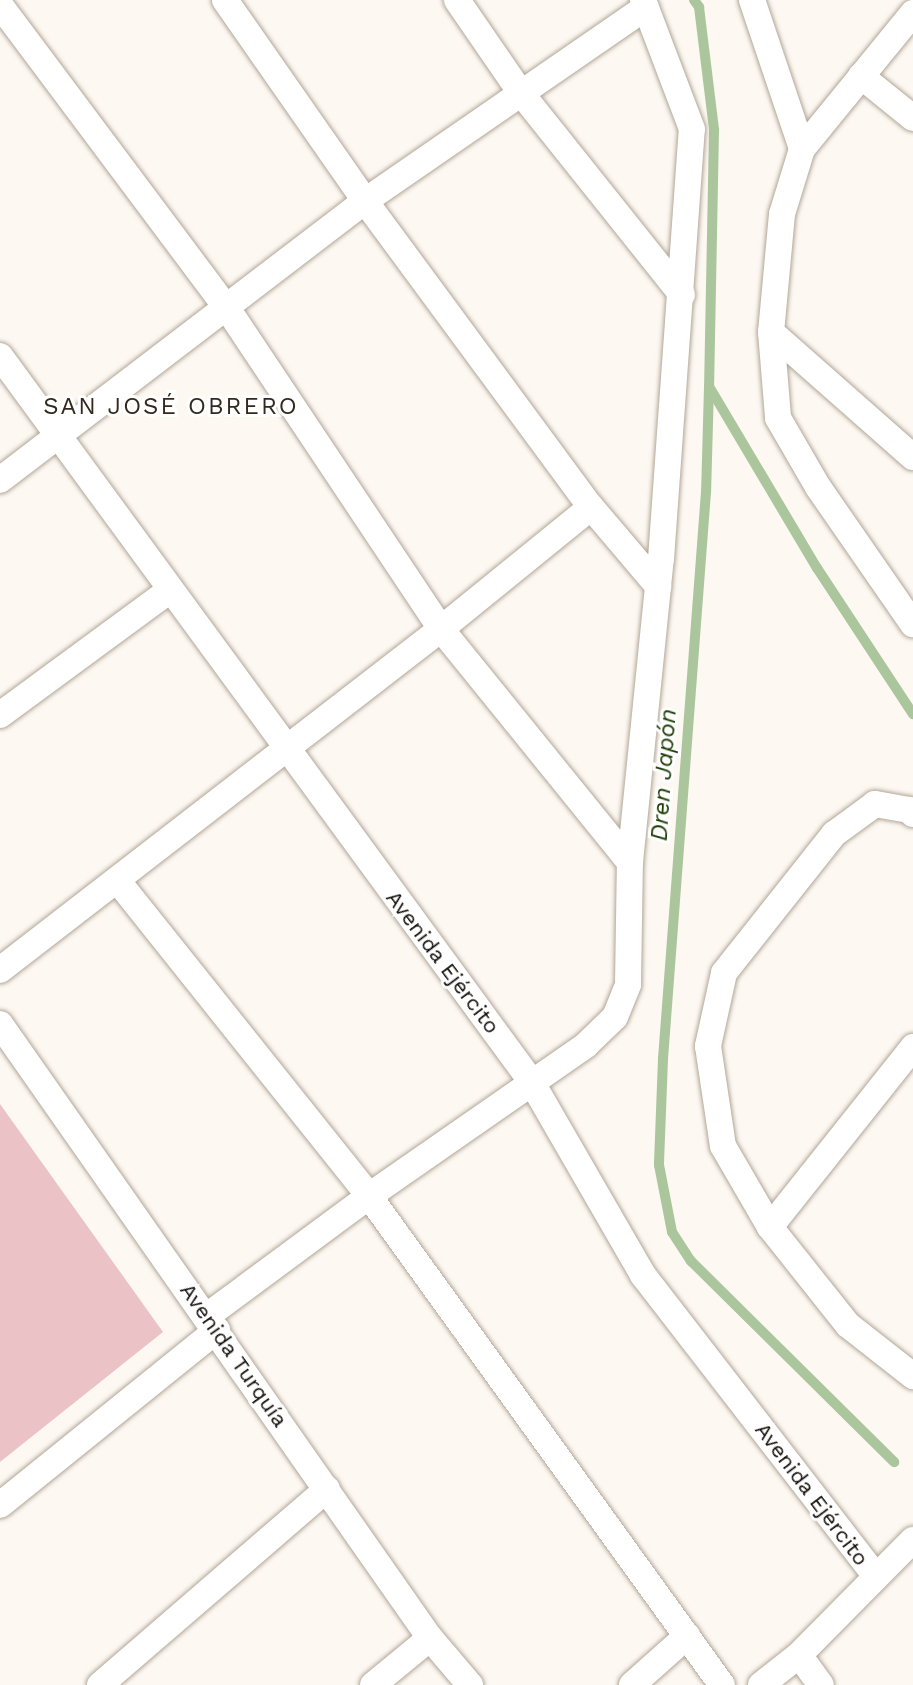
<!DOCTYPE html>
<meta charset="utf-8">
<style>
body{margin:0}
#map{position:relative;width:913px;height:1685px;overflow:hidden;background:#fdf8f2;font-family:"Work Sans",sans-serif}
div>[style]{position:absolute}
.green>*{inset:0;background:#ebc3c7}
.stream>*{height:10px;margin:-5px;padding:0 5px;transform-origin:5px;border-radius:5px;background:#abc69d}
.roads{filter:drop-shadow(0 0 2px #b2a697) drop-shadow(0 0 2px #b2a697)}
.minor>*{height:26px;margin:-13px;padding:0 13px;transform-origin:13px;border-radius:13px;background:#fff}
span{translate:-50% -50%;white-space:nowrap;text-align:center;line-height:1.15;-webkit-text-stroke:6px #fff;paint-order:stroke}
.street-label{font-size:22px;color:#110d08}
.neighbourhood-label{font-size:24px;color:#33291d;letter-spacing:2px}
.water-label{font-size:24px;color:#183900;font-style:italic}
</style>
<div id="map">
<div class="green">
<i style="clip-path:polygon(0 1104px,163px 1332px,0 1462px)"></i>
</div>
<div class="stream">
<i style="left:694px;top:0;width:9px;rotate:54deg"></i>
<i style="left:699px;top:7px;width:124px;rotate:83deg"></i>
<i style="left:714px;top:130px;width:257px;rotate:91.1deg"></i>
<i style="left:709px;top:387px;width:105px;rotate:91.6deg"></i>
<i style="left:706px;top:492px;width:569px;rotate:94.34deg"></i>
<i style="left:663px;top:1059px;width:106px;rotate:92.2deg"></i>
<i style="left:659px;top:1165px;width:68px;rotate:79deg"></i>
<i style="left:672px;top:1232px;width:35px;rotate:57deg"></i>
<i style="left:691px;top:1261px;width:286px;rotate:44.7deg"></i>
<i style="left:710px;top:388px;width:209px;rotate:59.3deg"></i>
<i style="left:817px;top:568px;width:175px;rotate:56.7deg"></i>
</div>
<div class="roads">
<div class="minor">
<i style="left:225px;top:0;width:245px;rotate:55.1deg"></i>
<i style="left:365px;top:201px;width:380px;rotate:53.6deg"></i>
<i style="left:591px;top:507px;width:104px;rotate:49.7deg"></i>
<i style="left:457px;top:0;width:113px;rotate:55.5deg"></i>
<i style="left:521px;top:93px;width:258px;rotate:51.4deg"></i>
<i style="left:752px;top:0;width:157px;rotate:71.4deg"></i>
<i style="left:0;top:5px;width:379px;rotate:53.2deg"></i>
<i style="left:227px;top:308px;width:386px;rotate:56.3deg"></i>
<i style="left:441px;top:629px;width:300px;rotate:51deg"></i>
<i style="left:913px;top:13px;width:176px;rotate:129.2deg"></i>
<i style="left:802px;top:149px;width:68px;rotate:107.1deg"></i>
<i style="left:782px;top:214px;width:119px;rotate:95.3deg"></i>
<i style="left:771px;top:332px;width:86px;rotate:85.3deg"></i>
<i style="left:778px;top:418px;width:80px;rotate:59.9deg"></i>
<i style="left:818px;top:487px;width:167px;rotate:55.3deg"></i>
<i style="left:861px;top:76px;width:67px;rotate:38.9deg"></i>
<i style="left:771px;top:332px;width:189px;rotate:41.4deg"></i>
<i style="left:0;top:356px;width:899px;rotate:53.78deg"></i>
<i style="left:531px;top:1081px;width:224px;rotate:60deg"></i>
<i style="left:643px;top:1275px;width:379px;rotate:52.3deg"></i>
<i style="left:0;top:480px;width:459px;rotate:-37.4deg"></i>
<i style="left:365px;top:201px;width:341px;rotate:-34.6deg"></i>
<i style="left:0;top:715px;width:211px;rotate:-36.3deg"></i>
<i style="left:913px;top:814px;width:6px;rotate:-135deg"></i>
<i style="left:909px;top:810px;width:35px;rotate:-170deg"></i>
<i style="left:875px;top:804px;width:51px;rotate:143.8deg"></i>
<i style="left:834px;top:834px;width:177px;rotate:128.4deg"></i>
<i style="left:724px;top:973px;width:75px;rotate:102.4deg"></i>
<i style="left:708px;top:1046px;width:101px;rotate:81.5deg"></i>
<i style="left:723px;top:1146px;width:94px;rotate:59.9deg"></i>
<i style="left:770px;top:1227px;width:125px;rotate:51.5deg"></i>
<i style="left:848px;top:1325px;width:83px;rotate:38.1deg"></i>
<i style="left:117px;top:880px;width:404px;rotate:51.4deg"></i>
<i style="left:369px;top:1196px;width:603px;rotate:54.18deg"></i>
<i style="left:0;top:970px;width:557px;rotate:-37.71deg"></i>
<i style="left:441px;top:629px;width:193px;rotate:-39.1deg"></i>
<i style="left:0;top:1024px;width:750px;rotate:55deg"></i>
<i style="left:430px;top:1638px;width:62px;rotate:49.6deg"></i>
<i style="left:770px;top:1227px;width:230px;rotate:-51.5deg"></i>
<i style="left:207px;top:1316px;width:202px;rotate:-36.5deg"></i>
<i style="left:369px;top:1196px;width:264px;rotate:-34.8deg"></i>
<i style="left:586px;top:1045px;width:40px;rotate:-44deg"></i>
<i style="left:615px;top:1017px;width:35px;rotate:-68deg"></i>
<i style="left:628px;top:984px;width:122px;rotate:-89.1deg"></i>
<i style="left:630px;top:862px;width:305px;rotate:-84.2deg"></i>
<i style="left:661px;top:559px;width:431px;rotate:-85.9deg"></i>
<i style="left:692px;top:129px;width:138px;rotate:-110.8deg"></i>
<i style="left:0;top:1505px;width:279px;rotate:-38.9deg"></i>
<i style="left:799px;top:1655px;width:37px;rotate:54deg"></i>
<i style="left:100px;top:1685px;width:300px;rotate:-40.8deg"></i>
<i style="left:373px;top:1685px;width:74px;rotate:-39.5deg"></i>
<i style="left:632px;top:1685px;width:74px;rotate:-41.7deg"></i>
<i style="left:761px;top:1685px;width:48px;rotate:-38.3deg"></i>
<i style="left:799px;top:1655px;width:162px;rotate:-45.3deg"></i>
</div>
</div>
<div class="street-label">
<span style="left:443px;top:962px;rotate:53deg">Avenida Ejército</span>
<span style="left:234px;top:1355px;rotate:55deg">Avenida Turquía</span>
<span style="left:812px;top:1494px;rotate:53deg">Avenida Ejército</span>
</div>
<div class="neighbourhood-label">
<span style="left:171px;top:407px">SAN JOSÉ OBRERO</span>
</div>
<div class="water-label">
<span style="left:664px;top:775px;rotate:-86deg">Dren Japón</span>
</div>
</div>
